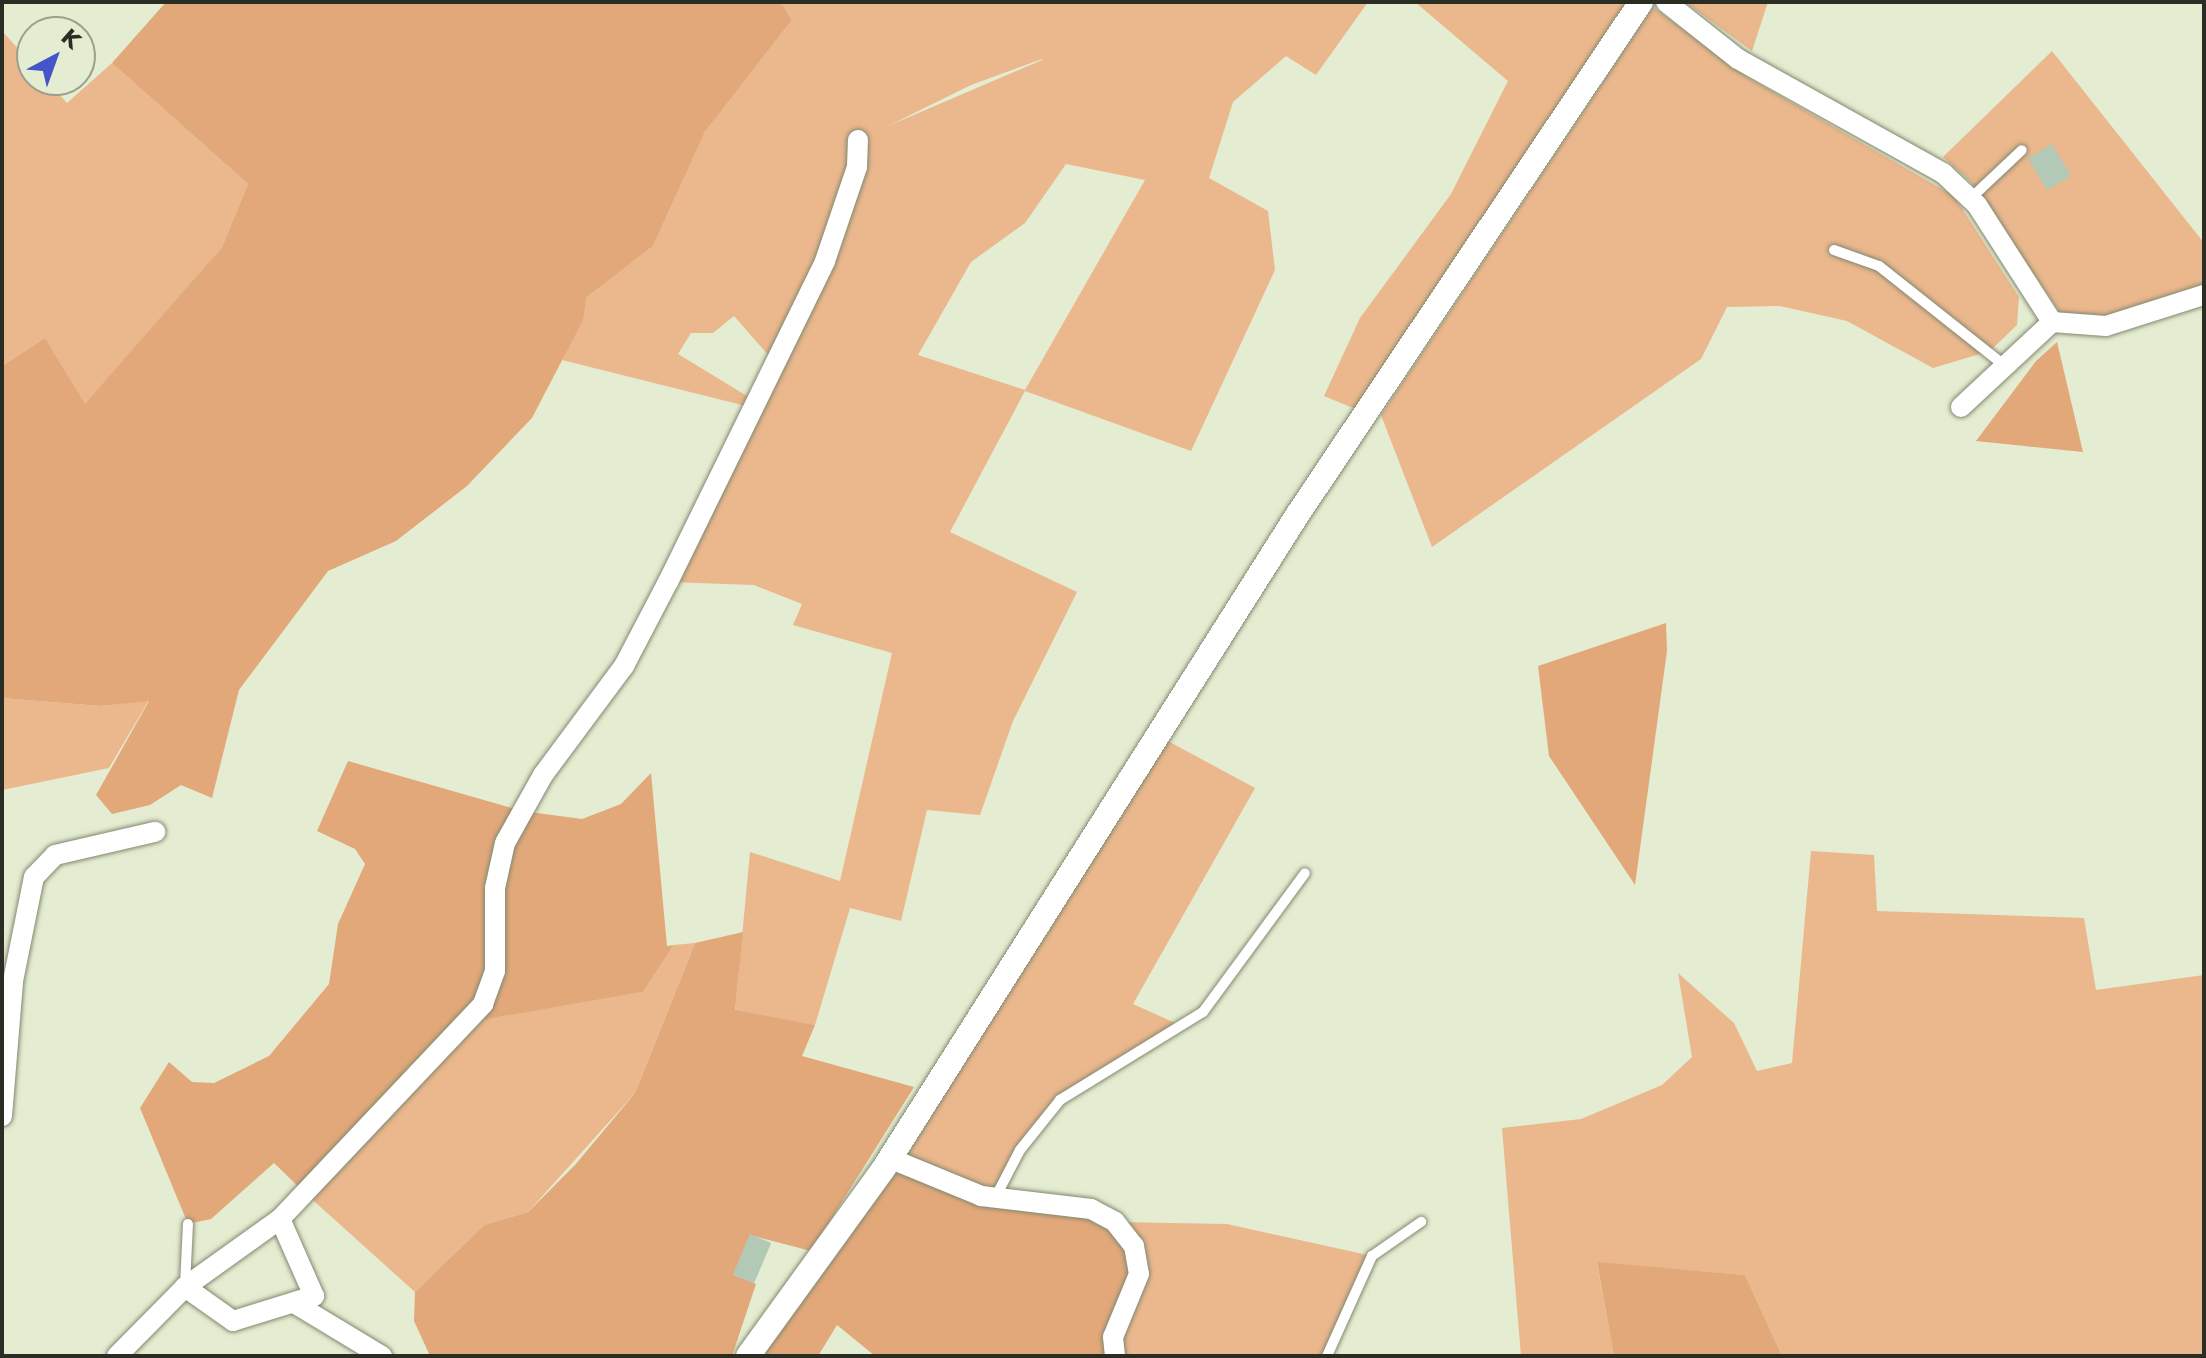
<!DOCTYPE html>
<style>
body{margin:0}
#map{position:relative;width:2206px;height:1358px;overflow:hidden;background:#e4ecd1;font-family:"DejaVu Sans",sans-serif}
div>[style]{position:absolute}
.green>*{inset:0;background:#ebb78d}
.forest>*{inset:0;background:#e2a87a}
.building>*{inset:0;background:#b2c9b6;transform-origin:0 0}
.roads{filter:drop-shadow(0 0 2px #828970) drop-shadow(0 0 2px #828970)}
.service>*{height:10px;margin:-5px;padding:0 5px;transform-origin:5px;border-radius:5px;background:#fff}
.minor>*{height:20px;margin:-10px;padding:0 10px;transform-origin:10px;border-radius:10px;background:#fff}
.tertiary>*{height:24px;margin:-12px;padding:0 12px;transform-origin:12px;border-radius:12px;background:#fff}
span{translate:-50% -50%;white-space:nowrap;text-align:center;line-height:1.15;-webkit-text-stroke:7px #e4ecd1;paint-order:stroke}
.frame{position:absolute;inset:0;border:4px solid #2a2d23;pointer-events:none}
.north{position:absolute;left:16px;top:16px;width:80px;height:80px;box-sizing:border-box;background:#e4ecd1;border:2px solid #9aa08b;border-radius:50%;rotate:41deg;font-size:22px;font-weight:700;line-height:32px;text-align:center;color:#2a2d23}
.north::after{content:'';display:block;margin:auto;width:28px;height:36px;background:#4654c9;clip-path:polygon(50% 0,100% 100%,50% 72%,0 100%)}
</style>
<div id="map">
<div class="green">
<i style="clip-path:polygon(evenodd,781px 2px,1368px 2px,1316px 75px,1286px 56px,1233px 102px,1209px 178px,1268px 211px,1275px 270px,1191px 451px,1025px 391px,950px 532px,1077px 592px,1013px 721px,980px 815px,927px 810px,901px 921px,850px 908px,815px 1025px,735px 1011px,750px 852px,840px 881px,892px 653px,793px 625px,802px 604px,754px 585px,668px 582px,754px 408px,562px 360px,586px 298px,653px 246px,705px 132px,792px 20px,781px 2px,1042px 59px,1042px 60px,888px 126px,971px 85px,1042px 59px,781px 2px,1066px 164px,1145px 180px,1025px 390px,918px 355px,971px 262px,1025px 223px,1066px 164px,781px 2px,734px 316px,770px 357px,747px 396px,678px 354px,691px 333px,713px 333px,734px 316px)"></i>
<i style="clip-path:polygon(1415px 2px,1630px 2px,1358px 410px,1324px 396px,1360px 318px,1451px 194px,1508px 81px)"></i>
<i style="clip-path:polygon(1685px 2px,1768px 2px,1752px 51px)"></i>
<i style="clip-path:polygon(1653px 7px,1747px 77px,1954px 196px,2019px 297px,2017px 325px,1990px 351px,1933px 368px,1847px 321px,1780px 306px,1727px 307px,1701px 359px,1432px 547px,1381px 415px)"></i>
<i style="clip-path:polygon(2px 31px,32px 64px,32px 80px,46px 80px,67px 103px,112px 63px,248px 184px,222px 247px,85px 405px,45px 338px,2px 366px)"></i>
<i style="clip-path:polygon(2052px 51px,2204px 243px,2204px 295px,2148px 317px,2067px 323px,1971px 182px,1943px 157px)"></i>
<i style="clip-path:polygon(2px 698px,100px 706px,149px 700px,109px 768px,2px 790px)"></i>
<i style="clip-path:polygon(1166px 740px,1255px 788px,1133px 1004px,1184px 1027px,1095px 1073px,1039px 1124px,995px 1198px,902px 1163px)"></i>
<i style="clip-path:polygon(1811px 851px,1874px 855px,1877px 911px,2084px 918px,2096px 990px,2204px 975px,2204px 1356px,1782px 1356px,1745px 1275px,1597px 1263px,1614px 1356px,1521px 1356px,1502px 1128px,1581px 1119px,1662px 1085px,1692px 1057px,1678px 973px,1734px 1023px,1757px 1071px,1792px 1063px)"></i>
<i style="clip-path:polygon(695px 943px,635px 1093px,528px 1212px,484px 1225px,415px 1292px,305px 1193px,469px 1022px,643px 992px,674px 945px)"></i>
<i style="clip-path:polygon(1115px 1222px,1227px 1224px,1372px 1256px,1327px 1356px,1115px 1356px)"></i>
</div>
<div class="forest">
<i style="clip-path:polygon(166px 2px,781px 2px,792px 20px,705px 132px,653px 246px,586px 298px,583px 320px,532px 418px,467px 486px,396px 541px,328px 571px,239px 690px,212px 798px,181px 785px,150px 805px,112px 814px,96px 795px,149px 701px,100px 706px,2px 698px,2px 366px,45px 338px,85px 404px,222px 247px,248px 184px,112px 63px)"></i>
<i style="clip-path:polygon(2057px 342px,2083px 452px,1976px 441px,2036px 361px)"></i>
<i style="clip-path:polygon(1666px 623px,1667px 651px,1635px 885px,1549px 756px,1538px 666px)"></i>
<i style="clip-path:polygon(348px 761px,522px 811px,582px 819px,621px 804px,651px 773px,667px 946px,674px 945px,643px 992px,470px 1022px,305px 1193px,274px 1163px,211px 1219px,188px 1224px,140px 1108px,169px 1062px,192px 1082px,214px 1083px,269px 1056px,329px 984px,338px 924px,365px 864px,355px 849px,317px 831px)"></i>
<i style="clip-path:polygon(743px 932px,735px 1010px,815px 1025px,802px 1056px,914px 1087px,811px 1251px,750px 1235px,734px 1275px,756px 1284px,732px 1356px,430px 1356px,414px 1321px,415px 1292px,484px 1225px,528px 1212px,575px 1165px,635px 1093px,695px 943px)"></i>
<i style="clip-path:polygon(901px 1163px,928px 1177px,1091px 1209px,1134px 1246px,1115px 1356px,875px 1356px,837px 1325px,818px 1356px,763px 1356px)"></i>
<i style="clip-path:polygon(1597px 1262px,1745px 1275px,1782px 1356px,1614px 1356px)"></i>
</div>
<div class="building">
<i style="left:2052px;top:144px;width:37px;height:28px;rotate:59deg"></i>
<i style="left:750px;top:1234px;width:23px;height:44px;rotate:23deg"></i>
</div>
<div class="roads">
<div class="service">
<i style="left:1970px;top:199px;width:71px;rotate:-43.3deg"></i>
<i style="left:1834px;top:250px;width:48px;rotate:19.6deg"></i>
<i style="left:1879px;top:266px;width:161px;rotate:38.4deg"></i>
<i style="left:995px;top:1198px;width:54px;rotate:-62.5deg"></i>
<i style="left:1020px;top:1150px;width:64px;rotate:-51.3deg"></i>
<i style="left:1060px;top:1100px;width:168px;rotate:-31.6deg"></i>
<i style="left:1203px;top:1012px;width:172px;rotate:-53.7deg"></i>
<i style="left:185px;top:1285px;width:61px;rotate:-87.2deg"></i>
<i style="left:1327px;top:1356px;width:110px;rotate:-65.8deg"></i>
<i style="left:1372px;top:1256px;width:60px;rotate:-34.8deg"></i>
</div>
<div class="minor">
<i style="left:1666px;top:2px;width:92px;rotate:38.4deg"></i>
<i style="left:1738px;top:59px;width:235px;rotate:29.1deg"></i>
<i style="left:1943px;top:173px;width:47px;rotate:43.3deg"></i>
<i style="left:1977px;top:205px;width:139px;rotate:57.3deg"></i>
<i style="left:1961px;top:407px;width:125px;rotate:-43deg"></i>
<i style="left:2052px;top:322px;width:54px;rotate:4.2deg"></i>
<i style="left:2106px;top:326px;width:103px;rotate:-17.6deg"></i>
<i style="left:2px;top:1116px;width:135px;rotate:-85.3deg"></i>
<i style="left:13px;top:981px;width:106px;rotate:-78.6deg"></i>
<i style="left:34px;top:877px;width:30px;rotate:-46deg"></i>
<i style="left:55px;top:855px;width:103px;rotate:-13deg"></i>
<i style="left:889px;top:1158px;width:100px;rotate:22.4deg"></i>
<i style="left:981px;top:1196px;width:111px;rotate:6.7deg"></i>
<i style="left:1091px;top:1209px;width:27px;rotate:28deg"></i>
<i style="left:1115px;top:1222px;width:31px;rotate:52deg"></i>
<i style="left:1134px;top:1246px;width:28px;rotate:80deg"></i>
<i style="left:1139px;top:1274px;width:68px;rotate:112.4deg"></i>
<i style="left:1113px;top:1337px;width:19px;rotate:84deg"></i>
<i style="left:185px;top:1287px;width:59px;rotate:35.3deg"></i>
<i style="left:233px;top:1321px;width:85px;rotate:-17.2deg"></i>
<i style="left:314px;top:1296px;width:84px;rotate:-113.8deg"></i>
<i style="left:294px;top:1303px;width:103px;rotate:31.1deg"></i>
<i style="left:117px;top:1356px;width:97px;rotate:-45.4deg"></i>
<i style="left:185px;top:1287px;width:117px;rotate:-35.6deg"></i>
<i style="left:280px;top:1219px;width:296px;rotate:-46.6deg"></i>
<i style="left:483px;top:1004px;width:35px;rotate:-70deg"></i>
<i style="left:495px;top:971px;width:83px;rotate:-90deg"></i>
<i style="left:495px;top:888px;width:46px;rotate:-77.5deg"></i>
<i style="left:505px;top:843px;width:78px;rotate:-60.8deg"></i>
<i style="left:543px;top:775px;width:136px;rotate:-53.4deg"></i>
<i style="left:624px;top:666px;width:95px;rotate:-62.4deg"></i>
<i style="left:668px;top:582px;width:357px;rotate:-63.9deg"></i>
<i style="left:825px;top:261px;width:99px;rotate:-71.2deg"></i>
<i style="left:857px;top:167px;width:27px;rotate:-88deg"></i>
</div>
<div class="tertiary">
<i style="left:748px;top:1356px;width:232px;rotate:-54.1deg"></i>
<i style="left:884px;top:1168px;width:774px;rotate:-57.67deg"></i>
<i style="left:1298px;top:514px;width:616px;rotate:-56.18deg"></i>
</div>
</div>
<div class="frame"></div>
<div class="north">K</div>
</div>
